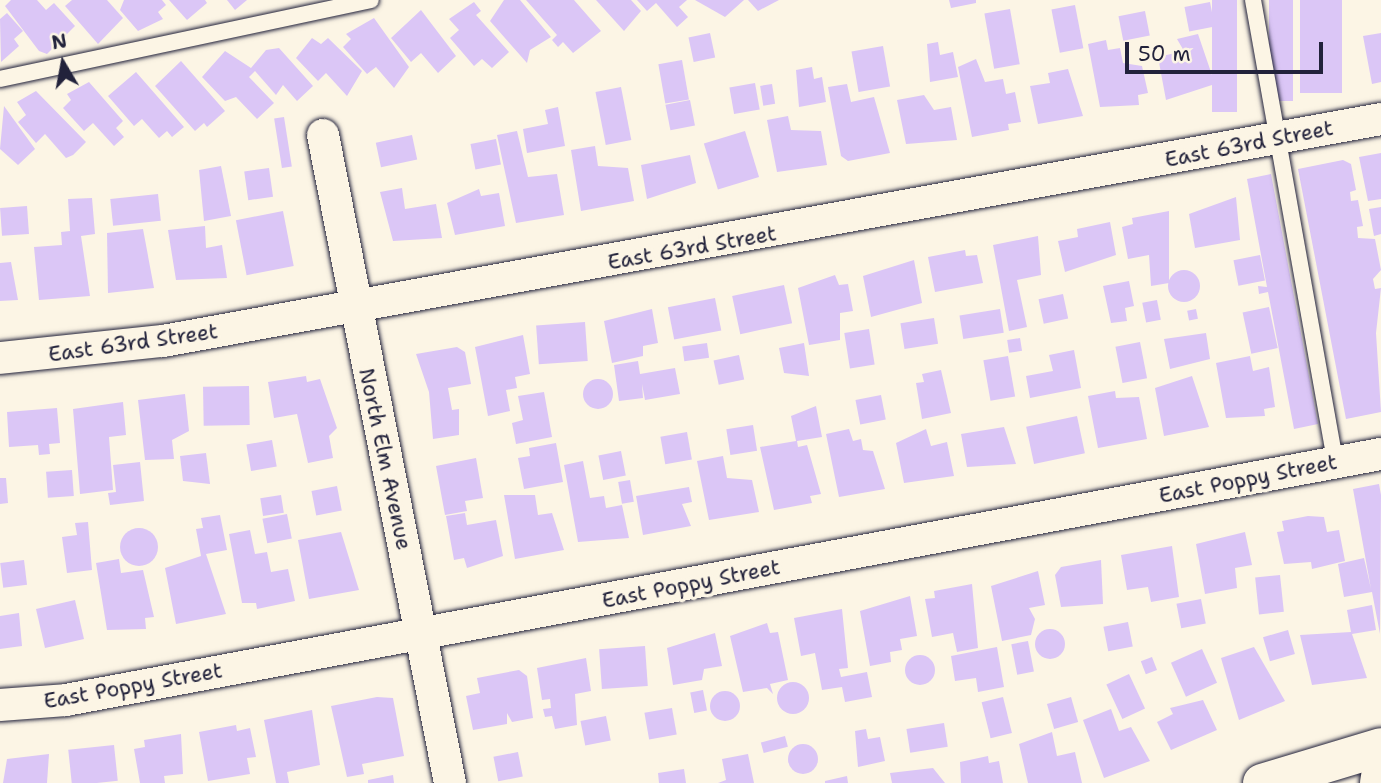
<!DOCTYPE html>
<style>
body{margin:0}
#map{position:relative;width:1381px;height:783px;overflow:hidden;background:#fcf5e5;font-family:"Shantell Sans",sans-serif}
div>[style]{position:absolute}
.building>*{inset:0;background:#dbc6f6;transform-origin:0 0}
.round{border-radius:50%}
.roads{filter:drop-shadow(0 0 2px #22223b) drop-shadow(0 0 2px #22223b)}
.service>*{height:16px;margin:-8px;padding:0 8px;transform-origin:8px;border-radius:8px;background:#fcf5e5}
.minor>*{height:32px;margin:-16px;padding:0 16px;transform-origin:16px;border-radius:16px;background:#fcf5e5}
.tertiary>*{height:38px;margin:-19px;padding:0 19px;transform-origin:19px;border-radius:19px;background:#fcf5e5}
span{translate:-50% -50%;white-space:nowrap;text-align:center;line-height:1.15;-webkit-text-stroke:7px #fcf5e5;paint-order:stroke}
.street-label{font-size:21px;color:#22223b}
.north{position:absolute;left:28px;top:28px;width:70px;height:70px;-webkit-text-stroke:5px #fcf5e5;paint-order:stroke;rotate:350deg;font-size:19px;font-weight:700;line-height:28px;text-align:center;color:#22223b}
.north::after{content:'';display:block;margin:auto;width:24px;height:32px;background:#22223b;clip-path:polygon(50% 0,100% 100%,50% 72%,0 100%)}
.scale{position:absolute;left:1125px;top:42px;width:198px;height:32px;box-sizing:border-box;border:4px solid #22223b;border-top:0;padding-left:9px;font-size:21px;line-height:24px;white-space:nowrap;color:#22223b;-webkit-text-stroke:5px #fcf5e5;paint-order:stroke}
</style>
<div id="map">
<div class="building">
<i style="clip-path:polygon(11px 0,37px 0,46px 10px,54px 3px,75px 26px,47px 54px,39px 51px,5px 6px)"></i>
<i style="clip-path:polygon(72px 0,107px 0,123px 18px,98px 44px,65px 6px)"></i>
<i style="clip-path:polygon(124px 0,162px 0,166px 5px,158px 12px,163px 19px,138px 31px,120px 10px)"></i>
<i style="clip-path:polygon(169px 0,205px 0,207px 3px,187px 20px)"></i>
<i style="clip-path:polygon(227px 0,247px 0,235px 10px)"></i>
<i style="clip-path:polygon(504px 0,520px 0,551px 37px,530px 50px,527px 63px,490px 21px)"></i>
<i style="clip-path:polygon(526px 0,574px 0,601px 31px,573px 53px,563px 42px,558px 47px,552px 40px,557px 35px)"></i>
<i style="clip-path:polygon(596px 0,631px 0,641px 11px,624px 31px)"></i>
<i style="clip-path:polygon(637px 0,687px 0,679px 7px,688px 17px,677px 27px,656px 3px,647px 11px)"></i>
<i style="clip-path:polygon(695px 0,744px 0,725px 17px)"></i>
<i style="clip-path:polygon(748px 0,779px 0,758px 11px)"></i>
<i style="clip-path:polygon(949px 0,976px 0,976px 3px,951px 8px)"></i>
<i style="left:1212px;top:0;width:25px;height:112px"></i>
<i style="left:1269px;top:0;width:24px;height:101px"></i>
<i style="left:1300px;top:0;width:42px;height:93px"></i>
<i style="clip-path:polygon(474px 2px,481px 11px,476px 15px,509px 52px,492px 68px,482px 59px,474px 66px,450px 38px,459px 30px,449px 19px)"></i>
<i style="left:1210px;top:2px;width:25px;height:26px;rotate:79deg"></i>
<i style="left:1075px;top:5px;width:44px;height:24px;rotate:79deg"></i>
<i style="left:1010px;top:9px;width:56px;height:26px;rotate:80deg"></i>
<i style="clip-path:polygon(421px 10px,456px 56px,438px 73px,421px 53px,411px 62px,391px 38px)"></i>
<i style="left:1145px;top:11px;width:25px;height:27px;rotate:79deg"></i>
<i style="clip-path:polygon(7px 13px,23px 31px,14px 39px,19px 46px,1px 62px,0 19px)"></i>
<i style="clip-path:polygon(374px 18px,409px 67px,394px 88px,376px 67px,367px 74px,343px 47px,351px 39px,346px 34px)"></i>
<i style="left:710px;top:33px;width:25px;height:22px;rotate:78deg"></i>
<i style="clip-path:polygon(1381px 33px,1381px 82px,1372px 84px,1363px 36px)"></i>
<i style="clip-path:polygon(1198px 34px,1215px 84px,1166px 100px,1158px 57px,1184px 51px,1177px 39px)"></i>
<i style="clip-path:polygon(312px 38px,321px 44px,328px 38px,362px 71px,347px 96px,326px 73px,318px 81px,296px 58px)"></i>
<i style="clip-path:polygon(1106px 40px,1108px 50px,1120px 48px,1123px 63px,1142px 66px,1148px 93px,1138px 95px,1139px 105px,1100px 107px,1088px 44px)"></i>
<i style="clip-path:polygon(938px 42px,940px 55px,953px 52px,958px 77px,930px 82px,927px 44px)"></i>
<i style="left:883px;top:46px;width:41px;height:32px;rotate:80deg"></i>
<i style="clip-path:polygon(279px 48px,313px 86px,297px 101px,283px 85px,276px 95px,255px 71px,249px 77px,274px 103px,257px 119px,236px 97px,225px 101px,202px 77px,225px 51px,251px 68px,266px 50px)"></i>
<i style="clip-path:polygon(976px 59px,985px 82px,1003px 79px,1006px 94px,1015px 92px,1021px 122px,1008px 124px,1009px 130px,972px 137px,958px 67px)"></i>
<i style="left:682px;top:60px;width:40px;height:24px;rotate:80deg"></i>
<i style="clip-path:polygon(181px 61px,225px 111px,207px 127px,204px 123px,195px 131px,155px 86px)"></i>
<i style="clip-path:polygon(812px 67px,814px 79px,822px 77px,826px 102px,799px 107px,796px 70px)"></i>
<i style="clip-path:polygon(1068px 69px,1083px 116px,1038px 124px,1030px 86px,1050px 83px,1048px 73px)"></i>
<i style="clip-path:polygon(136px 72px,184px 127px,172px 137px,167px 131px,159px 138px,142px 119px,134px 126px,108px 96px)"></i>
<i style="clip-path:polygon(89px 82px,123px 121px,116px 128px,124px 137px,114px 146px,93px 123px,84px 131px,63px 108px,71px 100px,67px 94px)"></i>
<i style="left:755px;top:83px;width:27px;height:26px;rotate:80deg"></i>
<i style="left:772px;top:84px;width:20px;height:12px;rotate:81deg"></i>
<i style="clip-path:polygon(847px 84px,851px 102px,874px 97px,890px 153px,848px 161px,841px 156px,828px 87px)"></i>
<i style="left:621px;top:87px;width:54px;height:26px;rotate:79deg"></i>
<i style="clip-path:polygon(36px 91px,86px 142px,73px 155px,66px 158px,45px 134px,36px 143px,18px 122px,26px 115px,17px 102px)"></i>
<i style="clip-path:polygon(924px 95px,934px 110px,951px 107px,957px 140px,906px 144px,897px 100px)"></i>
<i style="left:690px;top:100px;width:26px;height:25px;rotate:79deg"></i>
<i style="clip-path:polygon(4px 106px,35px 149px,18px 165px,0 149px)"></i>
<i style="clip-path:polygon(558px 107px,565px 146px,527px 153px,523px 129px,548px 124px,545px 110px)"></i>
<i style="clip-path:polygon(788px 116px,791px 130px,821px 131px,827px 165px,777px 172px,767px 120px)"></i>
<i style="left:284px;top:117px;width:50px;height:10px;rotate:81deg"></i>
<i style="clip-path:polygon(517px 131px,528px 177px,557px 174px,564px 215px,516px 223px,497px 135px)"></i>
<i style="left:745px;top:131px;width:48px;height:43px;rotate:73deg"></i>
<i style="left:412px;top:135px;width:25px;height:37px;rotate:78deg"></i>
<i style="left:496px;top:139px;width:26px;height:26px;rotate:79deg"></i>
<i style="clip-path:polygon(595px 146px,598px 166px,628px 168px,634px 201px,581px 211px,571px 150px)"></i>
<i style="clip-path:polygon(1381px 153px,1381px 199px,1368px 201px,1359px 157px)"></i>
<i style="clip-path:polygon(690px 155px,696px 183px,647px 199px,641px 165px)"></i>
<i style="clip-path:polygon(1343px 160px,1351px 164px,1356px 190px,1350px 192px,1351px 201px,1358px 200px,1363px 226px,1357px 227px,1358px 238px,1375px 239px,1381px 270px,1373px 279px,1375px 289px,1381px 288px,1376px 333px,1381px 412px,1346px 419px,1298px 169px)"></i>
<i style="clip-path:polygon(221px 166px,231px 216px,204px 221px,199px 170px)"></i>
<i style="left:269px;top:168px;width:29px;height:25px;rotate:82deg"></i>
<i style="clip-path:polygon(1271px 174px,1318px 424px,1294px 429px,1268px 292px,1259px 294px,1258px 286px,1267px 287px,1247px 179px)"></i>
<i style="clip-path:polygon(402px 188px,405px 209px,436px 204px,442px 238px,393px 241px,380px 192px)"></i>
<i style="clip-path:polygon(479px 189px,481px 196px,499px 193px,505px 226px,455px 235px,447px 203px)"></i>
<i style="left:158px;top:194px;width:27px;height:48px;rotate:84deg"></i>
<i style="clip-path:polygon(1236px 197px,1240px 240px,1195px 248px,1189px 214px)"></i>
<i style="clip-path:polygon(92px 198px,95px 234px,81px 236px,90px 296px,39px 300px,34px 247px,62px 245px,61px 232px,70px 231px,68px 199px)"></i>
<i style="left:27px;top:206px;width:28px;height:27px;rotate:86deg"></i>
<i style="clip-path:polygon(1381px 207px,1381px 234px,1374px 236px,1369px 209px)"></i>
<i style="left:283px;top:211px;width:56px;height:48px;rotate:79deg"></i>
<i style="clip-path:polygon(1169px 211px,1169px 283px,1151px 286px,1149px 255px,1128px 259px,1122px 227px,1133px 224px,1132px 218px)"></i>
<i style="clip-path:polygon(1110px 222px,1116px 255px,1065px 272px,1058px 241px,1078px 237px,1077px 229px)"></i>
<i style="clip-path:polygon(205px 226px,206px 248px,222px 245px,227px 278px,176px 280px,168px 230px)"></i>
<i style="clip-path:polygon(143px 229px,154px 288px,108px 293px,107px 233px)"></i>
<i style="clip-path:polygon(1038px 236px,1041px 275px,1017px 280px,1027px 327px,1009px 331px,993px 245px)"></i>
<i style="clip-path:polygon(965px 250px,966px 256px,977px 255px,983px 283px,935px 292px,928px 257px)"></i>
<i style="left:1260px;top:255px;width:26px;height:27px;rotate:79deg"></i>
<i style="clip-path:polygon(914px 260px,922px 303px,871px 317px,863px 276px)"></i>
<i style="clip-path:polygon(11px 262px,18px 300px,0 301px,0 263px)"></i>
<i class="round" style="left:1168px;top:270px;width:32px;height:32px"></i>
<i style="clip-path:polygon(835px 275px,839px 285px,848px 284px,853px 311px,840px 313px,840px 340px,809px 345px,798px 288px)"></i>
<i style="clip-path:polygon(1129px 281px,1134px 306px,1125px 308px,1127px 321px,1111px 323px,1103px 286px)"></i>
<i style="left:784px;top:285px;width:39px;height:53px;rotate:78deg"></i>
<i style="left:1063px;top:294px;width:25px;height:25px;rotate:78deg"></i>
<i style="left:715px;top:298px;width:33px;height:48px;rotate:79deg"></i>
<i style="left:1157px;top:300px;width:20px;height:15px;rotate:79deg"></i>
<i style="left:1269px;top:307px;width:42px;height:27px;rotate:78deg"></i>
<i style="clip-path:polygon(652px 309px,658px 343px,643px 346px,643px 356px,612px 363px,604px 321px)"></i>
<i style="left:1000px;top:309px;width:24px;height:41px;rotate:81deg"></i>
<i style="left:1196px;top:309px;width:10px;height:9px;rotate:79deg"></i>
<i style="left:934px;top:318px;width:26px;height:34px;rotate:81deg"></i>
<i style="left:585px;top:322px;width:39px;height:49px;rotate:86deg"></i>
<i style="left:869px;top:329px;width:36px;height:25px;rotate:81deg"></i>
<i style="clip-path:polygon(1206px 333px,1210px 359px,1170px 369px,1164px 339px)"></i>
<i style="clip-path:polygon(523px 335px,530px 374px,515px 377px,517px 388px,506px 390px,510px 411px,488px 416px,475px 347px)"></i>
<i style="left:1020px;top:338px;width:13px;height:13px;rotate:81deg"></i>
<i style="left:1140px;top:342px;width:37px;height:25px;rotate:79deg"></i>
<i style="left:707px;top:343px;width:15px;height:25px;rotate:82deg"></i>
<i style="clip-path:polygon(804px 343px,809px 376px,784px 373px,779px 348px)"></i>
<i style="clip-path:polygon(457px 347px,465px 352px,471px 384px,448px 388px,452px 410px,459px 409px,459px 435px,433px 439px,429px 392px,416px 354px)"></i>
<i style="clip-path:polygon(1074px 350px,1081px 388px,1030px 398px,1026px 376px,1053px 371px,1049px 355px)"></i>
<i style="left:739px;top:355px;width:25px;height:26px;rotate:78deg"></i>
<i style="left:1008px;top:356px;width:41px;height:25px;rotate:80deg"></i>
<i style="clip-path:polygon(1250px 356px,1253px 371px,1269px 367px,1275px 407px,1264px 409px,1265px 416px,1226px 418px,1216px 363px)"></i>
<i style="clip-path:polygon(638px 361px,640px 374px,675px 368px,680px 394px,645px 400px,642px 384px,643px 398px,619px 401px,614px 365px)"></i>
<i style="clip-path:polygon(941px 370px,951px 413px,922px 419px,916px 383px,924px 382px,922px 374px)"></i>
<i style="clip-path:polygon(306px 376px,307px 382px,320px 379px,337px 428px,329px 436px,333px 458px,308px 463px,297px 414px,274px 418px,268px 382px)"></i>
<i style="clip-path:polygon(1192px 376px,1209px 427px,1164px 436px,1155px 388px)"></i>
<i class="round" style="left:583px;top:379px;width:30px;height:30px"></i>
<i style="left:249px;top:386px;width:39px;height:46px;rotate:89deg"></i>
<i style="clip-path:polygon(1115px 391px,1116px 398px,1139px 397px,1147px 439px,1098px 448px,1088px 396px)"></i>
<i style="clip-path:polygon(544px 392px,552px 437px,516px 444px,512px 423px,523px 420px,518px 396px)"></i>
<i style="clip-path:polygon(185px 394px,189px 431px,172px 440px,174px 459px,145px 460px,138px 400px)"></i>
<i style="left:881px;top:395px;width:25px;height:26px;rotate:79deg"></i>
<i style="clip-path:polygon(123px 402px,126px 435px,109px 437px,113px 490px,80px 494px,73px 409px)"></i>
<i style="clip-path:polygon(816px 406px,822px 437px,797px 441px,798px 447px,807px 445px,821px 494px,810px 496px,812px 503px,774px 510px,760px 447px,796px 441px,791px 416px)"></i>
<i style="clip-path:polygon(57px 408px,60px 443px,49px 444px,50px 454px,39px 455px,38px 445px,9px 447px,7px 412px)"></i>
<i style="left:1077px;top:416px;width:38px;height:52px;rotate:78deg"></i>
<i style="left:753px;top:425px;width:26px;height:27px;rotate:81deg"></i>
<i style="clip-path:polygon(1004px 427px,1016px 464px,967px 467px,961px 434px)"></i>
<i style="clip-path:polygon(849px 429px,853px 441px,861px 439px,863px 450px,873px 451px,885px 489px,839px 497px,826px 434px)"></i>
<i style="clip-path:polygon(926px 429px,931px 446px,947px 442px,954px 476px,904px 483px,896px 443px)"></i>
<i style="left:687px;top:432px;width:28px;height:27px;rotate:80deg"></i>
<i style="left:272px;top:440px;width:27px;height:26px;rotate:80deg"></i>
<i style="clip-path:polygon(556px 443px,563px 482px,524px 489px,518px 458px,530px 456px,529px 448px)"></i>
<i style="left:621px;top:451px;width:25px;height:23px;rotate:79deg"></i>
<i style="clip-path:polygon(206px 453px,210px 484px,183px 481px,180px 456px)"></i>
<i style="clip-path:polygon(723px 456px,727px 478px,752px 480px,759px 512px,709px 520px,697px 461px)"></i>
<i style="clip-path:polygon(476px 458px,483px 498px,465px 501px,467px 511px,445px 515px,436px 466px)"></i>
<i style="clip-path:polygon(583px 461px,590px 498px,604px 496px,606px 508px,622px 505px,629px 538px,578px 542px,564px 465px)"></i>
<i style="clip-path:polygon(140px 462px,144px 501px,110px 505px,108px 493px,116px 492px,113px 465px)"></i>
<i style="left:72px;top:470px;width:26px;height:26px;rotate:86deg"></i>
<i style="clip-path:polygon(0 478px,6px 478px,8px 503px,0 504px)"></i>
<i style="left:630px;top:480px;width:22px;height:12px;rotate:80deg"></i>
<i style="clip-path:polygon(1379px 484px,1381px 495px,1380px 634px,1372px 592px,1344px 597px,1338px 564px,1364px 558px,1371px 589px,1353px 489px)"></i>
<i style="left:337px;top:486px;width:25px;height:26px;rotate:79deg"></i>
<i style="clip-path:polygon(689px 487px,692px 502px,682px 504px,691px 526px,643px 535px,636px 496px)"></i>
<i style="left:281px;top:495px;width:18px;height:21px;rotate:81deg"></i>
<i style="clip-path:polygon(504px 495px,535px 495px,538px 515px,552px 513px,564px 550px,515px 559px)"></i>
<i style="clip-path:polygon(465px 513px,467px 525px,496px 520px,503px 556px,467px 568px,464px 558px,454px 560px,446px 516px)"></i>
<i style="left:287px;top:514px;width:25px;height:25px;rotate:79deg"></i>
<i style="clip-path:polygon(220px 515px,227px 550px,206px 554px,226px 614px,176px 624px,165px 568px,201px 556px,196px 529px,203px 528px,201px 518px)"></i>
<i style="clip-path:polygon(1308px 516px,1324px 517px,1327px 532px,1339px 530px,1345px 561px,1312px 569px,1311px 562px,1284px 564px,1277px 532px,1284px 531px,1282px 521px)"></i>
<i style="clip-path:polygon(88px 522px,92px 570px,67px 573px,62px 537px,77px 535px,75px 523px)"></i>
<i class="round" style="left:120px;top:528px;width:38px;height:38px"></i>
<i style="clip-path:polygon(250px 530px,255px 554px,267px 552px,271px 572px,288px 569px,295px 601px,257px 609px,256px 603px,242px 603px,229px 534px)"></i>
<i style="clip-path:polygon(341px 532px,359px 590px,309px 599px,298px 540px)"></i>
<i style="clip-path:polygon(1245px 532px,1252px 565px,1235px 568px,1237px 588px,1205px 594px,1196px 544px)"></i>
<i style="clip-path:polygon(1172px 546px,1179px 597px,1151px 602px,1148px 587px,1127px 590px,1121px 555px)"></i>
<i style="clip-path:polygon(119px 559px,121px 573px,143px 570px,154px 617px,145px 618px,146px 629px,107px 630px,96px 563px)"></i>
<i style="left:24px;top:560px;width:25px;height:24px;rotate:83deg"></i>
<i style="clip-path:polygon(1101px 560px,1103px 604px,1061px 607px,1055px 575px,1061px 567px)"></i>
<i style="clip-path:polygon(1038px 571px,1045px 605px,1029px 608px,1035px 619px,1031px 635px,1002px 641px,991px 586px)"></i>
<i style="left:1280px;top:575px;width:37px;height:25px;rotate:84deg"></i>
<i style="clip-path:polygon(972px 584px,978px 648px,957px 652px,953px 633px,932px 637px,925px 599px,935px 598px,934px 591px)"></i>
<i style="clip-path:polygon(910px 596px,917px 636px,900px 639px,902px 650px,890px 652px,891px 662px,870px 666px,860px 611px)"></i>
<i style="left:1201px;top:599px;width:25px;height:25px;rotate:79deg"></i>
<i style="left:75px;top:600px;width:40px;height:40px;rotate:77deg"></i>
<i style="clip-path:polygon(1372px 605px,1376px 630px,1352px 634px,1367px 678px,1312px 685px,1300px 635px,1351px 632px,1347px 610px)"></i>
<i style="clip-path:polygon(842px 609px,848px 668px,839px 669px,841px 677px,867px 672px,872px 697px,845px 702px,842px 687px,822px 690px,815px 653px,801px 656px,794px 618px)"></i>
<i style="clip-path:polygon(19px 613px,22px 646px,0 649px,0 616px)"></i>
<i style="left:1128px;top:622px;width:25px;height:25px;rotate:79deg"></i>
<i style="clip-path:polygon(767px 623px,770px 633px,778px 632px,788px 680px,770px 684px,773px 694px,767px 688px,743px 692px,730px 636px)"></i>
<i class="round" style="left:1035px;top:629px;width:30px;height:30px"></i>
<i style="left:1288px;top:630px;width:25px;height:26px;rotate:74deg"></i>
<i style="clip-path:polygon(715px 633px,722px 666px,704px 669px,702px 680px,673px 685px,667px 648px)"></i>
<i style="left:1028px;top:641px;width:31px;height:17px;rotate:79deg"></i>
<i style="left:645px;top:646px;width:40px;height:46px;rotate:86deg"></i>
<i style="clip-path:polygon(997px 647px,1004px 687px,978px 692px,976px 678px,955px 681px,951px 656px)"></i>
<i style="clip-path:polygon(1254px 647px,1285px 701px,1239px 720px,1221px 658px)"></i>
<i style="left:1202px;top:649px;width:37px;height:34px;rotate:66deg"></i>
<i class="round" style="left:905px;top:655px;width:30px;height:30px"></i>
<i style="left:1152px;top:657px;width:14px;height:12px;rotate:69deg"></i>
<i style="clip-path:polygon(586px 658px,591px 691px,575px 694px,577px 725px,555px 729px,552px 716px,545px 717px,543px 709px,551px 708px,550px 699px,542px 700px,537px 668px)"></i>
<i style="clip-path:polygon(519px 670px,527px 676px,533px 718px,512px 722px,507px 713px,507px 724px,473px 730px,466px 696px,480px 693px,477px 678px)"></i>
<i style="left:1129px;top:674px;width:38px;height:25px;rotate:65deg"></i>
<i class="round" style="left:777px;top:682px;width:32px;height:32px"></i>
<i style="left:703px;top:690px;width:21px;height:13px;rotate:79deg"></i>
<i class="round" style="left:710px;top:691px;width:30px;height:30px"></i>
<i style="clip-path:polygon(377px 697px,393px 698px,404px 756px,362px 764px,364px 774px,347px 777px,331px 706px)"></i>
<i style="left:1003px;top:697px;width:37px;height:22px;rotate:76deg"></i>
<i style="left:1071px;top:697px;width:26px;height:25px;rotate:74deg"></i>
<i style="clip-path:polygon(1203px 700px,1217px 730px,1171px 750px,1157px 722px,1173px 714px,1170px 708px)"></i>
<i style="left:672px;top:708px;width:27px;height:28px;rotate:80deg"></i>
<i style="clip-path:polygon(1111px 709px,1119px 731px,1131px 727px,1150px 761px,1104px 778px,1083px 720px)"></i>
<i style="clip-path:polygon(312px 710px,320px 765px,287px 772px,289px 783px,276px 783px,264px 720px)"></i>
<i style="left:606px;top:716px;width:25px;height:26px;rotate:79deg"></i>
<i style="left:944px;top:723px;width:24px;height:38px;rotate:81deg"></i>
<i style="clip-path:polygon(236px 725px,237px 731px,250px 728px,256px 757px,247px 758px,250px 774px,208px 781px,199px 732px)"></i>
<i style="clip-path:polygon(866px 729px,868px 739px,880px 737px,885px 761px,858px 767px,855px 731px)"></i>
<i style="clip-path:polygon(1052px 732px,1057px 756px,1075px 752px,1082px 783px,1028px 783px,1019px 744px)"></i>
<i style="clip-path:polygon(181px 734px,183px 774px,164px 776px,165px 783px,140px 783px,134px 749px,145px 747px,144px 740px)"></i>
<i style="left:785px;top:736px;width:11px;height:25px;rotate:75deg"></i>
<i class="round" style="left:788px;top:744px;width:30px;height:30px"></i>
<i style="left:114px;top:745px;width:36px;height:46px;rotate:84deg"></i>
<i style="left:518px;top:752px;width:25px;height:25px;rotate:79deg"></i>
<i style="clip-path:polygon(49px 754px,47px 783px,3px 783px,7px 759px)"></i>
<i style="clip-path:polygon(748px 754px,754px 783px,718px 783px,726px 780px,722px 759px)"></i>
<i style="clip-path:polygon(988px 756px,989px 763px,999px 761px,1003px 783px,961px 783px,960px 762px)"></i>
<i style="clip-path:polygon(933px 768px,945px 783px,892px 783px,890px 773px)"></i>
<i style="clip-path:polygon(684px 769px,686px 783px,659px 783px,658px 773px)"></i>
<i style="clip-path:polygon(393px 775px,394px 783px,368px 783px,368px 780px)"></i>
<i style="clip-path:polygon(847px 776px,848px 783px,825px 783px,825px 781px)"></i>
</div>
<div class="roads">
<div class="service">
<i style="left:1253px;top:0;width:469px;rotate:79.9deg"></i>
<i style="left:0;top:79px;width:379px;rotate:-12deg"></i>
</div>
<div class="minor">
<i style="left:323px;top:135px;width:660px;rotate:78.91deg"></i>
<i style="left:0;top:358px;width:164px;rotate:-6deg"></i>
<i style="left:163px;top:341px;width:1238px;rotate:-10.33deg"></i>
<i style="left:0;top:705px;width:66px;rotate:-4.3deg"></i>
<i style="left:66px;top:700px;width:1338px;rotate:-10.6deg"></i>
<i style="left:1376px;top:783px;width:32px;rotate:-81deg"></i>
</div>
<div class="tertiary">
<i style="left:1262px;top:783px;width:124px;rotate:-16.8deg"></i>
</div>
</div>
<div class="street-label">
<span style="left:1249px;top:144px;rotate:-11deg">East 63rd Street</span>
<span style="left:692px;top:248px;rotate:-10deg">East 63rd Street</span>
<span style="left:133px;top:343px;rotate:-8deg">East 63rd Street</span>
<span style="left:385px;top:459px;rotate:78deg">North Elm Avenue</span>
<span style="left:1248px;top:479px;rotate:-11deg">East Poppy Street</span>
<span style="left:691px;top:584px;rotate:-11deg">East Poppy Street</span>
<span style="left:133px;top:686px;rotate:-10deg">East Poppy Street</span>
</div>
<div class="north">N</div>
<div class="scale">50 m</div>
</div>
